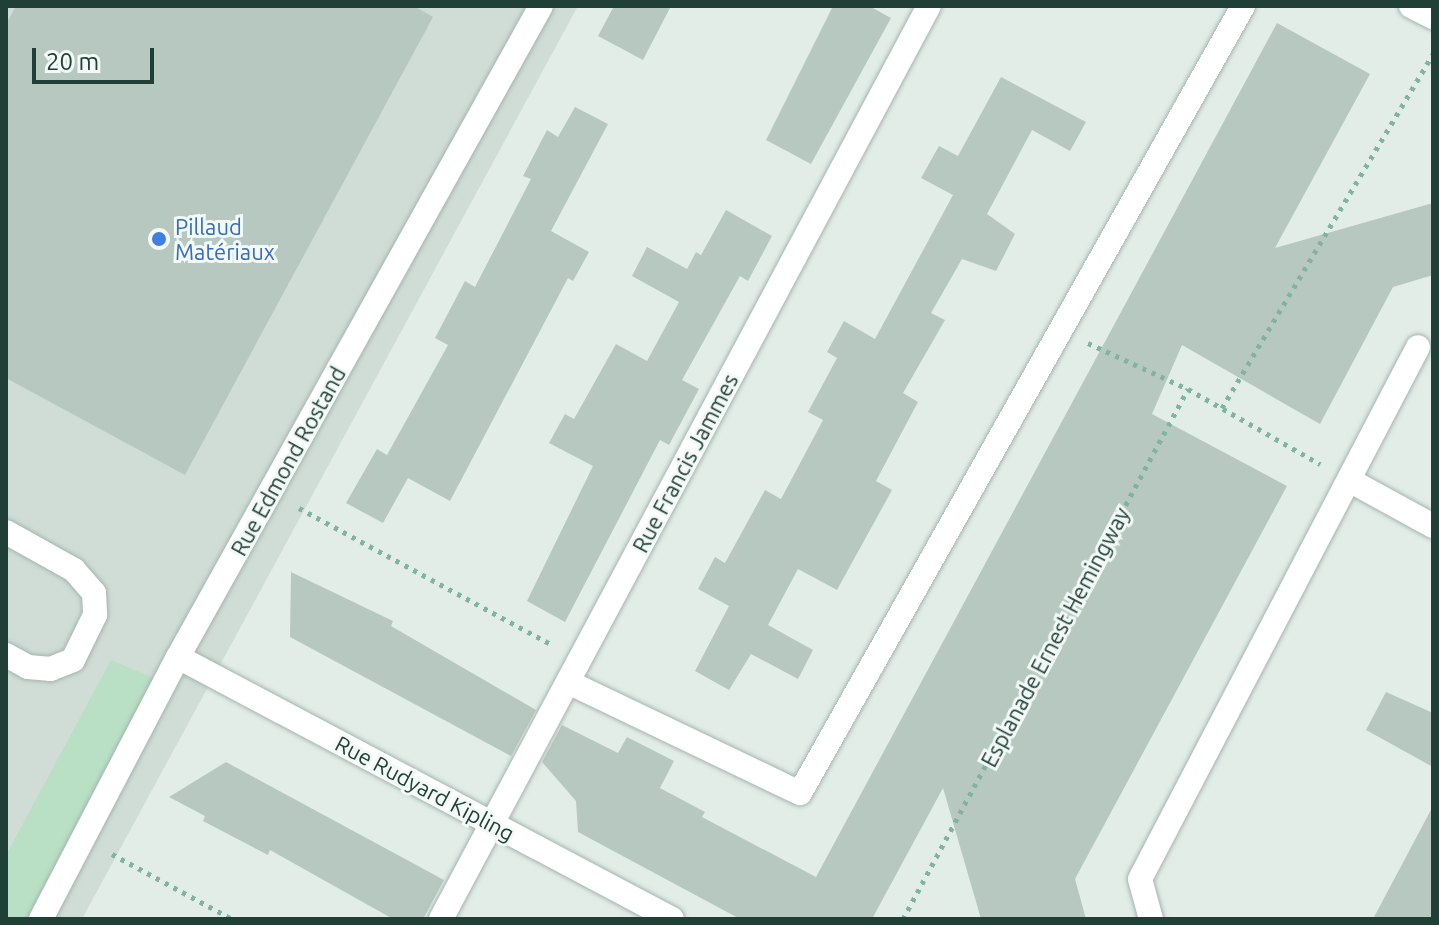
<!DOCTYPE html>
<meta charset="utf-8">
<style>
body{margin:0}
#map{position:relative;width:1439px;height:925px;overflow:hidden;background:#e2ede8;font-family:Ubuntu,sans-serif}
div>[style]{position:absolute}
.built>*{inset:0;background:#d0ddd7}
.green>*{inset:0;background:#b9e0c4}
.building>*{inset:0;background:#b7c8c1}
.path>*{height:5px;margin-top:-2.5px;transform-origin:0;background:repeating-linear-gradient(90deg,#80b3a3 0 4px,transparent 0 10px)}
.roads{filter:drop-shadow(0 0 2px #a4b5af) drop-shadow(0 0 2px #a4b5af)}
.minor>*{height:24px;margin:-12px;padding:0 12px;transform-origin:12px;border-radius:12px;background:#fff}
.dots>*{width:22px;height:22px;translate:-50% -50%;box-sizing:border-box;border:4px solid #f3f9f6;border-radius:50%}
span{translate:-50% -50%;white-space:nowrap;text-align:center;line-height:1.15;-webkit-text-stroke:6px #f3f9f6;paint-order:stroke}
.shop-label{font-size:22px;color:#366cbe}
.left{translate:0 -50%;text-align:left}
.street-label{font-size:22px;color:#203f37}
.frame{position:absolute;inset:0;border:8px solid #203f37;pointer-events:none}
.scale{position:absolute;left:32px;top:48px;width:122px;height:36px;box-sizing:border-box;border:4px solid #203f37;border-top:0;padding-left:10px;font-size:24px;line-height:28px;white-space:nowrap;color:#203f37;-webkit-text-stroke:6px #f3f9f6;paint-order:stroke}
</style>
<div id="map">
<div class="built">
<i style="clip-path:polygon(6px 6px,578px 6px,82px 919px,6px 919px)"></i>
</div>
<div class="green">
<i style="clip-path:polygon(111px 660px,175px 687px,48px 919px,6px 919px,6px 855px)"></i>
</div>
<div class="building">
<i style="clip-path:polygon(16px 6px,414px 6px,433px 17px,185px 475px,6px 378px,6px 24px)"></i>
<i style="clip-path:polygon(614px 6px,671px 6px,643px 60px,598px 36px)"></i>
<i style="clip-path:polygon(833px 6px,869px 6px,891px 18px,811px 164px,766px 140px)"></i>
<i style="clip-path:polygon(1277px 23px,1370px 74px,1275px 248px,1433px 203px,1433px 275px,1393px 287px,1320px 424px,1182px 345px,1152px 414px,1287px 486px,1075px 879px,1086px 919px,981px 919px,943px 788px,872px 919px,740px 919px,578px 832px,576px 801px,542px 762px,562px 725px,618px 753px,627px 737px,674px 761px,660px 788px,705px 812px,702px 817px,816px 877px)"></i>
<i style="clip-path:polygon(1001px 77px,1086px 122px,1070px 151px,1032px 130px,987px 214px,1015px 234px,996px 271px,962px 259px,931px 313px,945px 320px,903px 393px,918px 402px,876px 481px,892px 490px,837px 590px,798px 569px,768px 625px,813px 650px,798px 679px,751px 654px,729px 690px,695px 671px,729px 606px,698px 589px,715px 557px,725px 563px,765px 490px,781px 499px,823px 420px,808px 412px,837px 358px,827px 352px,844px 321px,875px 339px,953px 195px,921px 178px,939px 146px,958px 156px)"></i>
<i style="clip-path:polygon(575px 107px,608px 124px,551px 231px,589px 252px,573px 281px,568px 278px,450px 501px,408px 478px,383px 523px,346px 503px,377px 449px,387px 455px,448px 345px,435px 338px,465px 281px,475px 287px,531px 179px,523px 176px,547px 130px,558px 137px)"></i>
<i style="clip-path:polygon(726px 210px,772px 236px,748px 281px,740px 276px,682px 380px,699px 389px,669px 445px,660px 440px,565px 622px,527px 601px,593px 466px,549px 443px,565px 414px,574px 419px,616px 344px,647px 361px,679px 302px,632px 276px,647px 247px,687px 269px,696px 252px,701px 255px)"></i>
<i style="clip-path:polygon(291px 572px,393px 621px,391px 626px,536px 710px,511px 756px,290px 637px)"></i>
<i style="clip-path:polygon(1386px 692px,1433px 713px,1433px 767px,1366px 730px)"></i>
<i style="clip-path:polygon(226px 762px,444px 880px,423px 919px,393px 919px,270px 850px,268px 855px,203px 821px,205px 816px,169px 797px)"></i>
<i style="clip-path:polygon(1433px 806px,1433px 919px,1373px 919px)"></i>
</div>
<div class="path">
<i style="left:1088px;top:343px;width:110px;rotate:24.7deg"></i>
<i style="left:1188px;top:389px;width:152px;rotate:29.6deg"></i>
<i style="left:1222px;top:408px;width:412px;rotate:-59.2deg"></i>
<i style="left:299px;top:508px;width:286px;rotate:28.4deg"></i>
<i style="left:112px;top:854px;width:136px;rotate:28.4deg"></i>
<i style="left:903px;top:919px;width:602px;rotate:-61.73deg"></i>
</div>
<div class="roads">
<div class="minor">
<i style="left:1411px;top:6px;width:25px;rotate:27deg"></i>
<i style="left:1349px;top:480px;width:96px;rotate:28.7deg"></i>
<i style="left:6px;top:532px;width:78px;rotate:29.2deg"></i>
<i style="left:74px;top:570px;width:30px;rotate:49deg"></i>
<i style="left:94px;top:593px;width:22px;rotate:87deg"></i>
<i style="left:95px;top:615px;width:50px;rotate:116.1deg"></i>
<i style="left:73px;top:660px;width:24px;rotate:158deg"></i>
<i style="left:51px;top:669px;width:23px;rotate:-175deg"></i>
<i style="left:28px;top:667px;width:25px;rotate:-151deg"></i>
<i style="left:178px;top:657px;width:559px;rotate:27.94deg"></i>
<i style="left:568px;top:682px;width:257px;rotate:25.6deg"></i>
<i style="left:800px;top:793px;width:903px;rotate:-60.62deg"></i>
<i style="left:41px;top:919px;width:296px;rotate:-62.4deg"></i>
<i style="left:178px;top:657px;width:745px;rotate:-60.86deg"></i>
<i style="left:441px;top:919px;width:1035px;rotate:-61.88deg"></i>
<i style="left:1151px;top:919px;width:41px;rotate:-105.4deg"></i>
<i style="left:1140px;top:879px;width:600px;rotate:-62.41deg"></i>
</div>
</div>
<div class="dots">
<i style="left:159px;top:239px;background:#3f7fe0"></i>
</div>
<div class="shop-label">
<span class="left" style="left:175px;top:239px">Pillaud<br>Matériaux</span>
</div>
<div class="street-label">
<span style="left:288px;top:461px;rotate:-61deg">Rue Edmond Rostand</span>
<span style="left:685px;top:463px;rotate:-62deg">Rue Francis Jammes</span>
<span style="left:1055px;top:637px;rotate:-62deg">Esplanade Ernest Hemingway</span>
<span style="left:425px;top:788px;rotate:28deg">Rue Rudyard Kipling</span>
</div>
<div class="frame"></div>
<div class="scale">20 m</div>
</div>
